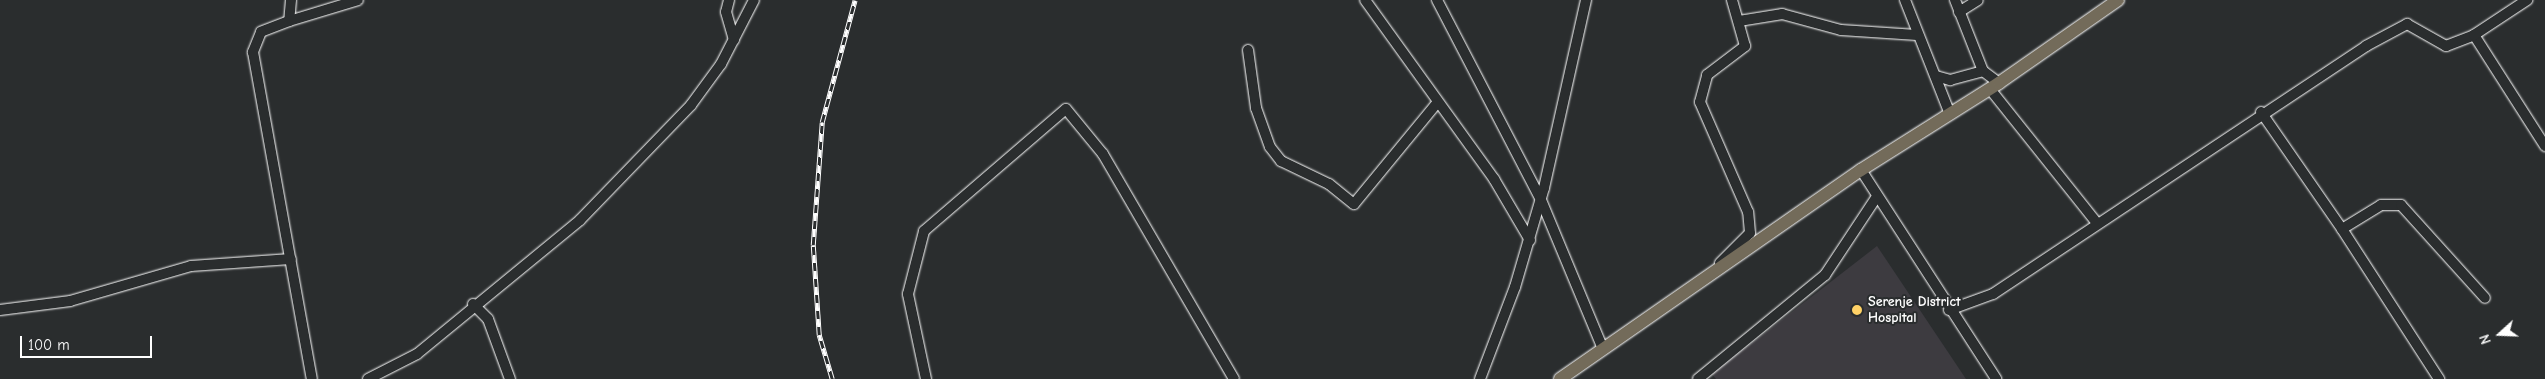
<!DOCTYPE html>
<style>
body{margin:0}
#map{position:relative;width:2545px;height:379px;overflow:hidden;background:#2a2d2e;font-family:"Comic Neue",sans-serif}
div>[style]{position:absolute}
.built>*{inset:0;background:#3d3b40}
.roads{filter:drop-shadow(0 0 1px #fff) drop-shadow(0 0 1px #fff)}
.minor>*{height:10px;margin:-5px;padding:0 5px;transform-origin:5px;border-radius:5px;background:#2a2d2e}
.major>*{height:12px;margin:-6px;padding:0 6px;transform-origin:6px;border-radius:6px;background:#736b5a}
.rail>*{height:4.5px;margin-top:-2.25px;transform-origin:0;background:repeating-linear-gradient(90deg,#2a2d2e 0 8px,#fff 0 16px);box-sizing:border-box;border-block:1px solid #fff}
.dots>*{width:14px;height:14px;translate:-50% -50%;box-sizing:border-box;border:2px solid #2a2d2e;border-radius:50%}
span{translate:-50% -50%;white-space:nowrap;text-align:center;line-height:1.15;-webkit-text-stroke:4px #2a2d2e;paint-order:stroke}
.poi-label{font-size:14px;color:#fff;font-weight:700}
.left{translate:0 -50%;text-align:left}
.north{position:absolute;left:2475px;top:309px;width:50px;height:50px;-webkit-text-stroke:4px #2a2d2e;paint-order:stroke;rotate:250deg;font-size:14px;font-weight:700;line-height:20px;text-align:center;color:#fff}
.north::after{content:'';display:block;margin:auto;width:18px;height:22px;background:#fff;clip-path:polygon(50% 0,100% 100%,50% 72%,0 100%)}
.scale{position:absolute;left:20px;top:336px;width:132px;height:22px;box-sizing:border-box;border:2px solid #fff;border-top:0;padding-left:6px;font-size:15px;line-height:18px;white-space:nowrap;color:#fff;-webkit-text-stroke:4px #2a2d2e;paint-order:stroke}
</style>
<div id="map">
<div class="built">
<i style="clip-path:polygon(1877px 246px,1966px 379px,1716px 379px,1712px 374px)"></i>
</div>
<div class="roads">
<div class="minor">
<i style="left:291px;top:0;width:21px;rotate:95deg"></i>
<i style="left:289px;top:21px;width:30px;rotate:159deg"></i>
<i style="left:261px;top:32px;width:22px;rotate:112deg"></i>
<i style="left:253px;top:52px;width:332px;rotate:79.8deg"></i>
<i style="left:729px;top:0;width:12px;rotate:104deg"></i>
<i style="left:726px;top:12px;width:29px;rotate:74deg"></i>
<i style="left:1365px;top:0;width:221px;rotate:54.2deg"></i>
<i style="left:1494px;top:179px;width:71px;rotate:59.5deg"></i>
<i style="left:1437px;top:0;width:225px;rotate:62.5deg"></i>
<i style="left:1541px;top:200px;width:161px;rotate:67.4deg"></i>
<i style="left:1905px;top:0;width:123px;rotate:68.5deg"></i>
<i style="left:1955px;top:0;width:76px;rotate:68.5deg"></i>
<i style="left:1983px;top:71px;width:20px;rotate:37deg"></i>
<i style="left:1959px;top:12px;width:22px;rotate:-32deg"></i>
<i style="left:289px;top:21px;width:72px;rotate:-16.9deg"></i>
<i style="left:1739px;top:21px;width:44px;rotate:-9.2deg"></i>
<i style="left:1782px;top:14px;width:61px;rotate:15.2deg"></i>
<i style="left:1841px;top:30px;width:76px;rotate:3.8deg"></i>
<i style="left:2474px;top:35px;width:132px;rotate:57.4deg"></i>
<i style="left:1248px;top:50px;width:59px;rotate:82.1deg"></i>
<i style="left:1256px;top:108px;width:41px;rotate:70.3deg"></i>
<i style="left:1270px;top:147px;width:18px;rotate:52deg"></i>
<i style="left:1281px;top:161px;width:53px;rotate:25.6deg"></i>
<i style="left:1329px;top:184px;width:32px;rotate:39deg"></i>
<i style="left:1354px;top:204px;width:129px;rotate:-50.6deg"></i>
<i style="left:1936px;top:76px;width:15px;rotate:16deg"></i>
<i style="left:1950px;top:80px;width:34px;rotate:-15deg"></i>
<i style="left:1990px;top:89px;width:171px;rotate:51.4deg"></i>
<i style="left:2261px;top:112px;width:142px;rotate:55.3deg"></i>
<i style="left:2342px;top:229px;width:46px;rotate:-31.6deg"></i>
<i style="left:2381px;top:205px;width:20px"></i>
<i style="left:2401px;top:205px;width:125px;rotate:47.9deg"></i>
<i style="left:1861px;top:170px;width:249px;rotate:57.1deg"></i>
<i style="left:2342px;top:229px;width:179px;rotate:57.1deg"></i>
<i style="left:1720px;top:263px;width:42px;rotate:-45deg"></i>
<i style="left:1750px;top:233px;width:21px;rotate:-95deg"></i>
<i style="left:1748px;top:212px;width:120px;rotate:-113.6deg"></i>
<i style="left:1700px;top:102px;width:28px;rotate:-75deg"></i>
<i style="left:1707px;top:75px;width:48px;rotate:-37.3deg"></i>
<i style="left:1745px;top:46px;width:48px;rotate:-105.8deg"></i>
<i style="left:473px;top:304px;width:21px;rotate:45deg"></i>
<i style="left:488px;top:319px;width:64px;rotate:69.9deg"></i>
<i style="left:0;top:310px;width:71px;rotate:-7.3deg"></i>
<i style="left:70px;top:301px;width:126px;rotate:-16.1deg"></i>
<i style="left:191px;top:266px;width:100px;rotate:-4deg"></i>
<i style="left:1949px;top:310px;width:47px;rotate:-20deg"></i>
<i style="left:1993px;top:294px;width:448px;rotate:-33.6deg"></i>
<i style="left:2366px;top:46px;width:47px;rotate:-28.2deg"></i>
<i style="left:2407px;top:24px;width:45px;rotate:29.4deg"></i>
<i style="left:2446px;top:46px;width:30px;rotate:-21deg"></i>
<i style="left:2474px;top:35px;width:64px;rotate:-33.4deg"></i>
<i style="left:368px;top:379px;width:55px;rotate:-27deg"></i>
<i style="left:417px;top:354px;width:211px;rotate:-39.4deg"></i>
<i style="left:580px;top:220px;width:160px;rotate:-46deg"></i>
<i style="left:691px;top:105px;width:51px;rotate:-53.8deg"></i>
<i style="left:721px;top:64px;width:72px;rotate:-62.7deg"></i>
<i style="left:926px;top:379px;width:87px;rotate:-102deg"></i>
<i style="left:908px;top:294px;width:65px;rotate:-75.7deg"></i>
<i style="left:924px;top:231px;width:187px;rotate:-40.7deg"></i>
<i style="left:1066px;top:109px;width:58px;rotate:50.6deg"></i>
<i style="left:1103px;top:154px;width:260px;rotate:59.8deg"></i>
<i style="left:1480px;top:379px;width:98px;rotate:-69.2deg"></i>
<i style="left:1515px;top:287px;width:103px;rotate:-73.7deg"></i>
<i style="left:1544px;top:188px;width:193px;rotate:-77.4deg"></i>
<i style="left:1698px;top:379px;width:164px;rotate:-39.3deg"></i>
<i style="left:1825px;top:275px;width:92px;rotate:-56.5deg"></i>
</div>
<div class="major">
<i style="left:1560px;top:379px;width:366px;rotate:-34.8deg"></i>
<i style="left:1861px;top:170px;width:163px;rotate:-32.2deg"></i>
<i style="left:1999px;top:83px;width:145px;rotate:-34.9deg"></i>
</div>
</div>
<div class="rail">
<i style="left:832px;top:379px;width:46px;rotate:-106.5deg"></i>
<i style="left:819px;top:335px;width:90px;rotate:-93.8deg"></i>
<i style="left:813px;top:245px;width:123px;rotate:-85.8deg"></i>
<i style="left:822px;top:122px;width:126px;rotate:-74.9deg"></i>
</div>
<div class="dots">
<i style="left:1857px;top:310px;background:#ffd166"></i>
</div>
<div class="poi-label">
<span class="left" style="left:1868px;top:310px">Serenje District<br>Hospital</span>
</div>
<div class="north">N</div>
<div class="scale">100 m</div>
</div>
